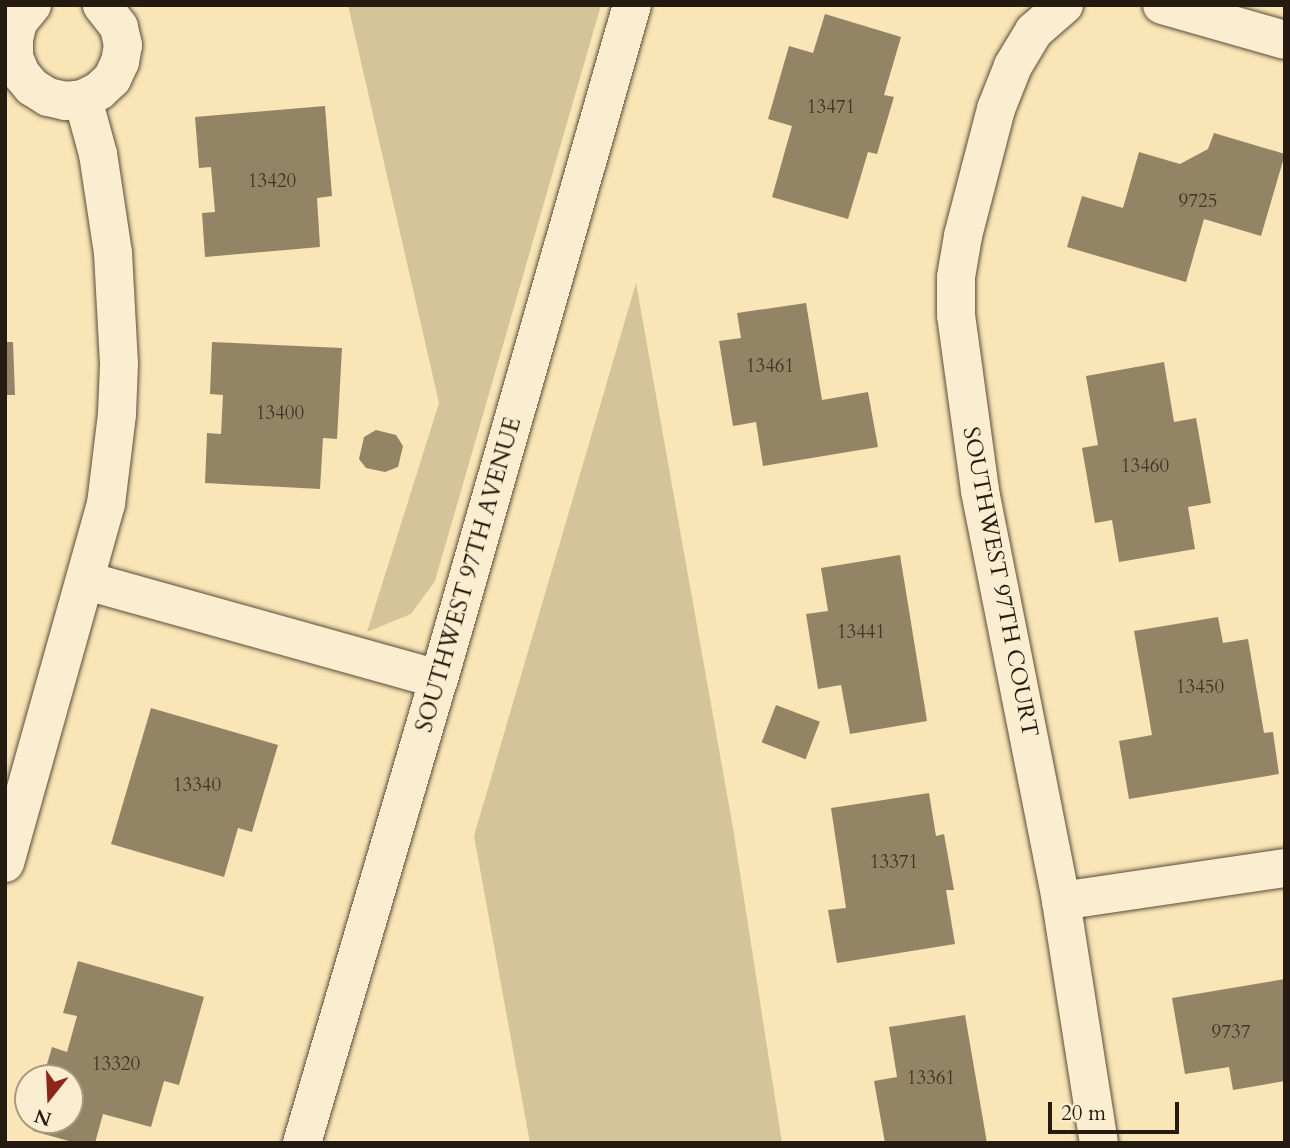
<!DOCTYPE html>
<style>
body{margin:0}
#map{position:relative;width:1290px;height:1148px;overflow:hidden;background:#f9e5b6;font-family:Cardo,serif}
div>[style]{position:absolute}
.green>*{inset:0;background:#d5c39a}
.building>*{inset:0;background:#948466;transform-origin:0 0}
.roads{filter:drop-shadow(0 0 2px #5b4e3a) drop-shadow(0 0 2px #5b4e3a)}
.minor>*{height:38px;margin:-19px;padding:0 19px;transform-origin:19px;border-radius:19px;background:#fbeed0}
span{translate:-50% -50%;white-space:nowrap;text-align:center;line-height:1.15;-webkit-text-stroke:5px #fbeed0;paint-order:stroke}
.number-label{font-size:19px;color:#423526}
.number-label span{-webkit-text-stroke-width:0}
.street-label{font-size:23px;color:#261b10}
.frame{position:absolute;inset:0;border:7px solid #261b10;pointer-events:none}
.north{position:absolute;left:14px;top:1064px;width:70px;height:70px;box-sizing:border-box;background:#fbeed0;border:2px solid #a69a83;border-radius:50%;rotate:198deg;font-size:19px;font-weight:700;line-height:28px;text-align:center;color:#261b10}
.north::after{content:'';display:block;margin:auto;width:24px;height:32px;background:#8f2418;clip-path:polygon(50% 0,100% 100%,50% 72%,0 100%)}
.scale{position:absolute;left:1048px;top:1102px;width:131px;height:32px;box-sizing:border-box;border:4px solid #261b10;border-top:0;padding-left:9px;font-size:21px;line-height:24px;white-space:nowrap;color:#261b10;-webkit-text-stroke:5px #fbeed0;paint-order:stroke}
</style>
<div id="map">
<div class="green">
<i style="clip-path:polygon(348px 5px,601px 5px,435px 581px,411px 614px,367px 632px,439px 403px)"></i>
<i style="clip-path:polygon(636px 283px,733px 828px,782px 1143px,530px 1143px,474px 836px)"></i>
</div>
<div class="building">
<i style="clip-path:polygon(825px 14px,901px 37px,884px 95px,894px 97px,877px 154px,868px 152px,848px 219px,772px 197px,792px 126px,768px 119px,789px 46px,813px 53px)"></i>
<i style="clip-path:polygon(325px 106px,332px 196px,317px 198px,320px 247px,205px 257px,202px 213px,215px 212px,211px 167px,199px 168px,195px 117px)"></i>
<i style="clip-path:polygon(1214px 133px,1285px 154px,1261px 236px,1204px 219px,1186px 282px,1067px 247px,1082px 196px,1123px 208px,1139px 152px,1180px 164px,1208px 149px)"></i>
<i style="clip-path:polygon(806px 303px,822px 400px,868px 392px,878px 447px,763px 466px,756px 422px,733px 426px,719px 341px,741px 338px,737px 313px)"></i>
<i style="clip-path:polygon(5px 342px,13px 342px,15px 395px,5px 395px)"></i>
<i style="clip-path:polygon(212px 342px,342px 348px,337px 439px,323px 438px,320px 489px,205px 483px,207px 433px,221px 434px,223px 395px,210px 394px)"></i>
<i style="clip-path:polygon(1164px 362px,1174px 422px,1196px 418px,1211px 503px,1188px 507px,1195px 549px,1119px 562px,1112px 520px,1095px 523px,1082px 448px,1098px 445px,1086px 376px)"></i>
<i style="clip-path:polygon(376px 430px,396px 435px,403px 446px,398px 467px,385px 472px,366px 468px,359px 459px,364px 437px)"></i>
<i style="clip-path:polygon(900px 555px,927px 721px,850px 734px,841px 685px,818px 689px,806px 614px,828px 611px,821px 568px)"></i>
<i style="clip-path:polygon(1218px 617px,1223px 643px,1248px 639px,1264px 733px,1273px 732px,1279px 774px,1129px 799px,1119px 741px,1152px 735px,1134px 631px)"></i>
<i style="left:776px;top:705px;width:47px;height:40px;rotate:21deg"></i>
<i style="clip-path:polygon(151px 708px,278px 745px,252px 832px,238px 828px,224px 877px,111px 844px)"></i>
<i style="clip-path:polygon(929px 793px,936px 836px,944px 834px,954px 890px,946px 890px,955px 944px,837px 963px,828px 910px,846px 908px,831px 808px)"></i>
<i style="clip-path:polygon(78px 961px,204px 997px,179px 1085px,164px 1081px,151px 1127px,103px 1114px,95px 1143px,76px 1143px,33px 1131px,37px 1120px,70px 1120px,70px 1078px,43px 1078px,52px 1047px,67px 1052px,77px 1016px,63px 1013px)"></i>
<i style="clip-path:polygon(1285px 979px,1285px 1081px,1233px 1090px,1229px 1067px,1185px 1074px,1172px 998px)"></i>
<i style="clip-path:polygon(965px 1015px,987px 1143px,885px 1143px,874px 1081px,897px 1077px,889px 1027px)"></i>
</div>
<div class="roads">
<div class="minor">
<i style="left:32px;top:5px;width:22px;rotate:129deg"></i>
<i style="left:18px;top:22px;width:17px;rotate:103deg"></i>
<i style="left:14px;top:39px;width:18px;rotate:90deg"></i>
<i style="left:14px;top:57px;width:18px;rotate:68deg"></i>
<i style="left:21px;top:74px;width:17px;rotate:50deg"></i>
<i style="left:32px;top:87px;width:19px;rotate:32deg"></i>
<i style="left:48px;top:97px;width:17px;rotate:13deg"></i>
<i style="left:65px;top:101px;width:18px;rotate:-6deg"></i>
<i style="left:83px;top:99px;width:18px;rotate:-27deg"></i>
<i style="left:99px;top:91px;width:18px;rotate:-43deg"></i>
<i style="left:112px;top:79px;width:19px;rotate:-65deg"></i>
<i style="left:120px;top:62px;width:17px;rotate:-80deg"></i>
<i style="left:123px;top:45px;width:18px;rotate:-103deg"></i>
<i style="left:119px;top:27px;width:28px;rotate:-128deg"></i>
<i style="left:1064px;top:5px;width:40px;rotate:139deg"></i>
<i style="left:1034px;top:31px;width:41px;rotate:121deg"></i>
<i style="left:1013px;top:66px;width:46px;rotate:111.6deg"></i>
<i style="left:996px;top:109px;width:131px;rotate:104.6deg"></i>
<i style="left:963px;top:236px;width:42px;rotate:99.7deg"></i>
<i style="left:956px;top:277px;width:38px;rotate:90deg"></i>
<i style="left:956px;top:315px;width:178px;rotate:82.2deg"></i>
<i style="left:980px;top:491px;width:418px;rotate:78.8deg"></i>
<i style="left:1061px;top:901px;width:245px;rotate:81.1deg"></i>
<i style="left:1162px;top:5px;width:128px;rotate:15.9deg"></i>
<i style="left:87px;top:581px;width:365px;rotate:15.6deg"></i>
<i style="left:5px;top:863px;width:373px;rotate:-74.3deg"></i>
<i style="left:106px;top:504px;width:91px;rotate:-83deg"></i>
<i style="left:117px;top:414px;width:50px;rotate:-87.7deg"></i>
<i style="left:119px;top:364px;width:111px;rotate:-93.1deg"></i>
<i style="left:113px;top:253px;width:100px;rotate:-98.6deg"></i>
<i style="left:98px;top:154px;width:57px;rotate:-105.3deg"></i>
<i style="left:1061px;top:901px;width:226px;rotate:-8.4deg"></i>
<i style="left:302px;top:1143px;width:484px;rotate:-73.6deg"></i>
<i style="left:439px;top:679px;width:701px;rotate:-74.02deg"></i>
</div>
</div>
<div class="number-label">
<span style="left:831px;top:108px">13471</span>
<span style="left:272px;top:182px">13420</span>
<span style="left:1198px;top:202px">9725</span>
<span style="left:770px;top:367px">13461</span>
<span style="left:280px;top:414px">13400</span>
<span style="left:1145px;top:467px">13460</span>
<span style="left:861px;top:633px">13441</span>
<span style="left:1200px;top:688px">13450</span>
<span style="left:197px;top:786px">13340</span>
<span style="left:894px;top:863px">13371</span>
<span style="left:1231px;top:1033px">9737</span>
<span style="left:116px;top:1065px">13320</span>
<span style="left:931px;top:1079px">13361</span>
</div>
<div class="street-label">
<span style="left:469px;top:575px;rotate:-74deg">SOUTHWEST 97TH AVENUE</span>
<span style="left:1000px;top:582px;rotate:79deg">SOUTHWEST 97TH COURT</span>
</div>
<div class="frame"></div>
<div class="north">N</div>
<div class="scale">20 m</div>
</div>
